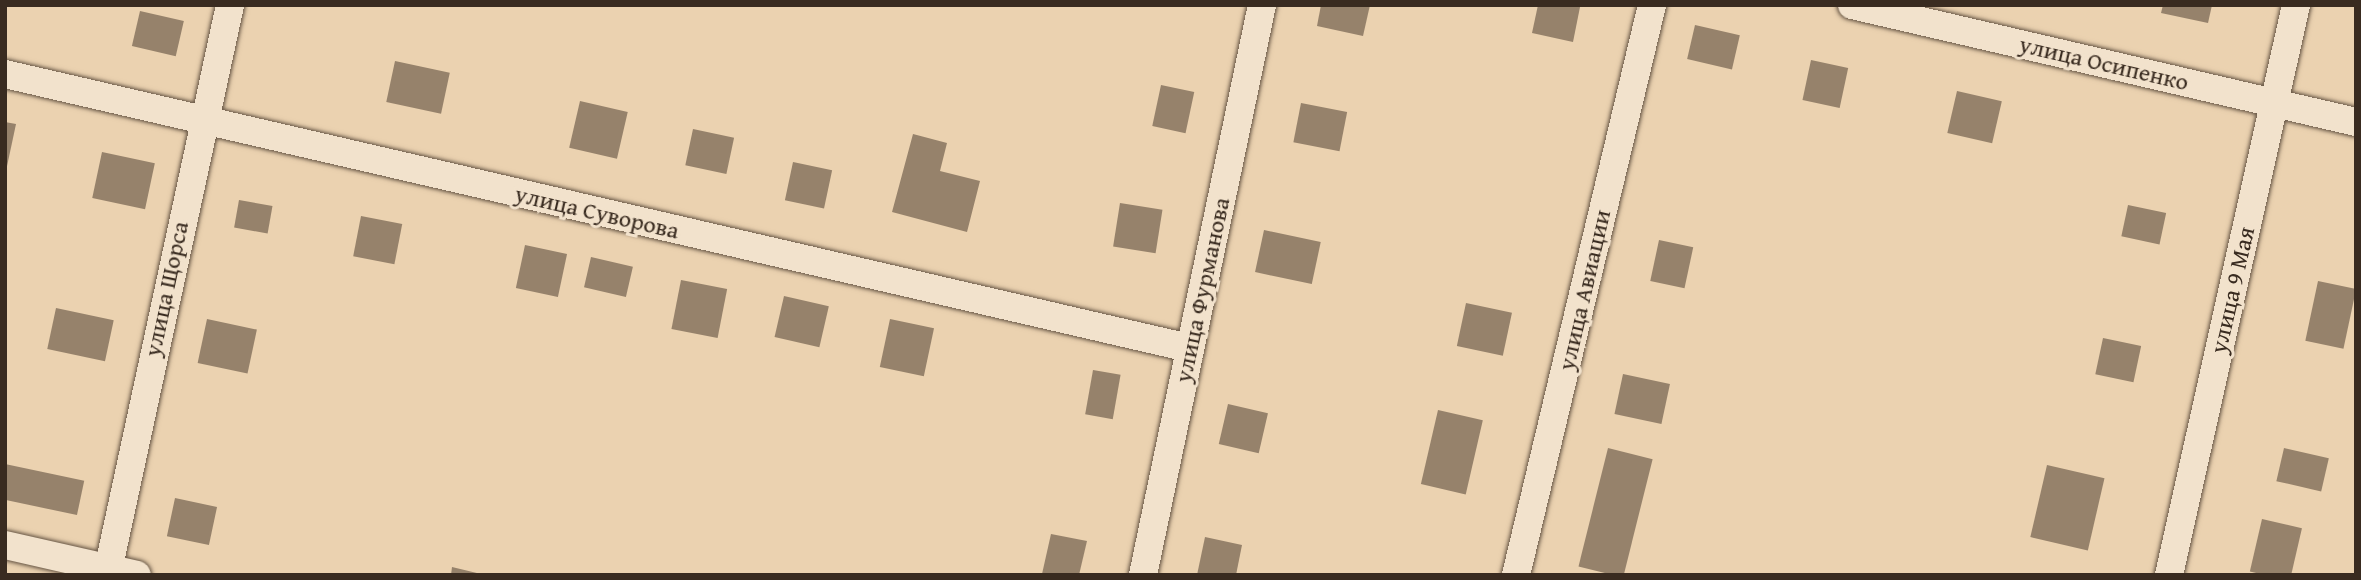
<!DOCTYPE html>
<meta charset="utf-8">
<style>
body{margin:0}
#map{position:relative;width:2361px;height:580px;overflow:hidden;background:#ebd2b0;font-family:"Gentium Book Plus",serif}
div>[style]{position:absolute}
.building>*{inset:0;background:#96826b;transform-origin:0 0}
.roads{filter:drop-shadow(0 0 2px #654) drop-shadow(0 0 2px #654)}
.street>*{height:28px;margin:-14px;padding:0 14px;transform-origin:14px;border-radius:14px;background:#f2e2cc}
span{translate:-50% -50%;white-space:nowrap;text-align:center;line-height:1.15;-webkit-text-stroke:6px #f2e2cc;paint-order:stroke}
.street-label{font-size:24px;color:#392b20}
.frame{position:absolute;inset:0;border:7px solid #392b20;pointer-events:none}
</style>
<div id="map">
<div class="building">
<i style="clip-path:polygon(1321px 5px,1370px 5px,1363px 36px,1317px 26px)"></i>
<i style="clip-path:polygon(1538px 5px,1580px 7px,1573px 42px,1532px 33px)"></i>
<i style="clip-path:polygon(2163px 5px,2212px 5px,2208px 23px,2161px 13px)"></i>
<i style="left:140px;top:11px;width:45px;height:36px;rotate:13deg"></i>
<i style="left:1695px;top:25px;width:46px;height:35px;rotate:13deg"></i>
<i style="left:1811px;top:60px;width:38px;height:41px;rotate:12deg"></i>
<i style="left:395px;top:61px;width:56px;height:42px;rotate:12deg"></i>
<i style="left:1161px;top:85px;width:34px;height:42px;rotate:12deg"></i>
<i style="left:1957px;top:91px;width:46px;height:43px;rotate:13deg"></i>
<i style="left:580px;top:101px;width:49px;height:48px;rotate:13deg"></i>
<i style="left:1301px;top:103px;width:47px;height:40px;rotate:11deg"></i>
<i style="clip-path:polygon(5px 122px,16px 124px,6px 171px,5px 170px)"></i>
<i style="left:693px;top:129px;width:42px;height:37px;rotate:12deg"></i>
<i style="clip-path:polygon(913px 134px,947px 143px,940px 171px,980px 181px,967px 232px,892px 212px)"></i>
<i style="left:102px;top:152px;width:54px;height:47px;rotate:12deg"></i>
<i style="left:793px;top:162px;width:40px;height:39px;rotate:12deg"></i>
<i style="left:239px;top:200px;width:34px;height:28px;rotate:10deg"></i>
<i style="left:1120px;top:203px;width:43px;height:44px;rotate:9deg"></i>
<i style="left:2128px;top:205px;width:39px;height:32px;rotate:12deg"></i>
<i style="left:361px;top:216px;width:42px;height:41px;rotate:11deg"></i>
<i style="left:1264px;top:230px;width:58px;height:43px;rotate:12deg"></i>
<i style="left:1659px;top:240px;width:35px;height:42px;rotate:12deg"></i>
<i style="left:525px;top:245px;width:43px;height:44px;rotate:12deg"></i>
<i style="left:591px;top:257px;width:43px;height:31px;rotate:13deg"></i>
<i style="left:681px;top:280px;width:47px;height:50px;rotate:11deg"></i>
<i style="left:2318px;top:281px;width:39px;height:61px;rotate:12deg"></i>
<i style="left:784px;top:296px;width:46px;height:42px;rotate:13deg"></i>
<i style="left:1466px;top:303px;width:47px;height:44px;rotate:12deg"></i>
<i style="left:56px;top:308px;width:59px;height:42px;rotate:12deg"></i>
<i style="left:207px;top:319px;width:51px;height:45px;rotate:12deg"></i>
<i style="left:890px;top:319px;width:45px;height:49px;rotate:12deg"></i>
<i style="left:2103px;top:338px;width:39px;height:37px;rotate:12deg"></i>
<i style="left:1093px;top:370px;width:28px;height:45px;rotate:10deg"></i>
<i style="left:1623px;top:374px;width:48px;height:41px;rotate:12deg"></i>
<i style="left:1228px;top:404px;width:41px;height:41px;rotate:13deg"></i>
<i style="left:1438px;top:410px;width:46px;height:76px;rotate:13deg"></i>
<i style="left:1608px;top:448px;width:46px;height:122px;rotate:14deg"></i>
<i style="left:2284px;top:448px;width:46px;height:34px;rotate:13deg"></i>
<i style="left:5px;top:464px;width:81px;height:35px;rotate:12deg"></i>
<i style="left:2047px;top:465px;width:59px;height:74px;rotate:13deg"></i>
<i style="left:175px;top:498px;width:43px;height:39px;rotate:12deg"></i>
<i style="left:2262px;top:519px;width:41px;height:54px;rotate:13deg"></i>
<i style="clip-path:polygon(1051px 534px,1087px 541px,1079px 575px,1042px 574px)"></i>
<i style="clip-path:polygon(1205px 537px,1242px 545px,1236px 575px,1197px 575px)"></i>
<i style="clip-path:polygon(452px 567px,481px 574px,481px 575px,451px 575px)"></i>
</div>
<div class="roads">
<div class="street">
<i style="left:1852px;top:5px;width:517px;rotate:13.07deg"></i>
<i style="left:5px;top:74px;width:1215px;rotate:13.03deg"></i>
<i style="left:5px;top:545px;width:135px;rotate:12.8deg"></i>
<i style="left:107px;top:575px;width:583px;rotate:-77.82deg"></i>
<i style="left:1143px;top:575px;width:582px;rotate:-78.21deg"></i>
<i style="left:1516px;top:575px;width:586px;rotate:-76.58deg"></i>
<i style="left:2169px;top:575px;width:584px;rotate:-77.44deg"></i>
</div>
</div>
<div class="street-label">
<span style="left:2104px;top:63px;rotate:13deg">улица Осипенко</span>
<span style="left:597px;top:212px;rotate:13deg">улица Суворова</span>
<span style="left:166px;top:289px;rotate:-78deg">улица Щорса</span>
<span style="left:1202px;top:290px;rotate:-78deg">улица Фурманова</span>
<span style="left:1584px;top:290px;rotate:-77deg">улица Авиации</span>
<span style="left:2232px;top:290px;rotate:-77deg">улица 9 Мая</span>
</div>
<div class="frame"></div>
</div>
